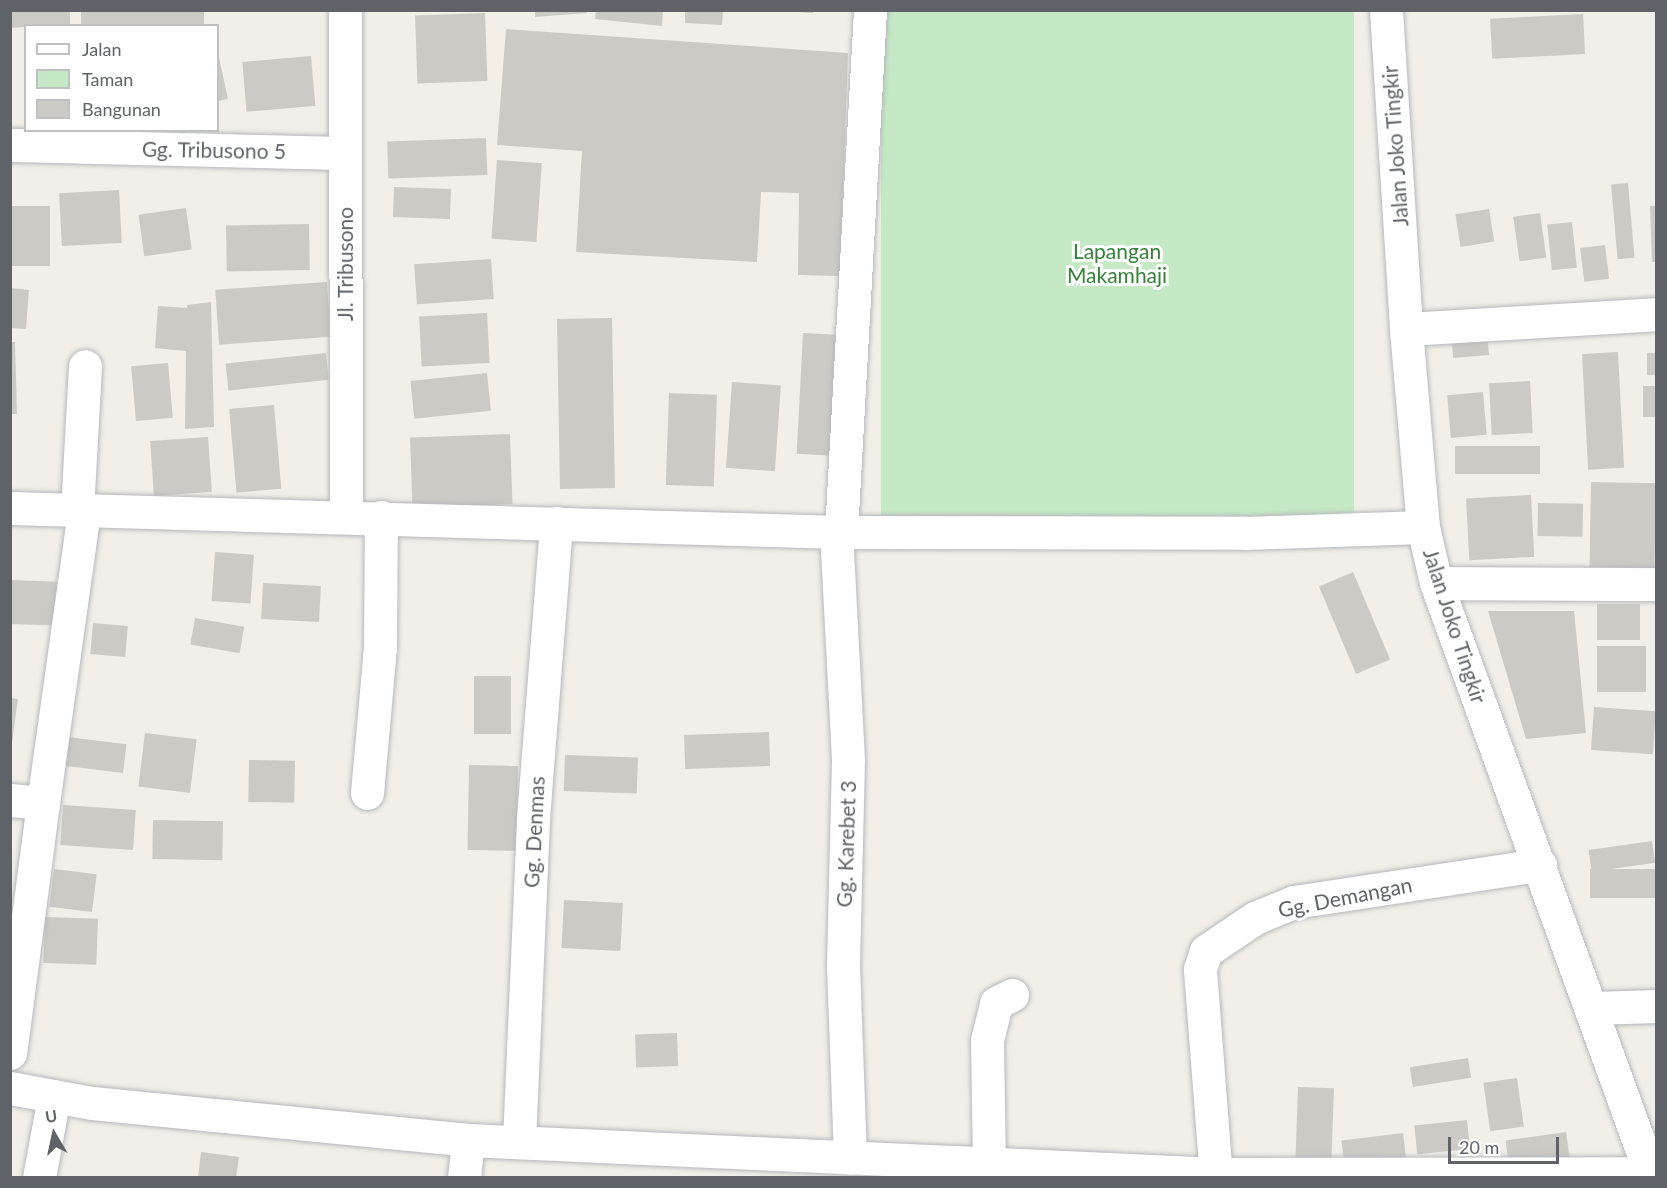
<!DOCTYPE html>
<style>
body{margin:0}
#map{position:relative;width:1667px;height:1188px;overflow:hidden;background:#f1efe8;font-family:Lato,sans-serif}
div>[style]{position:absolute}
.green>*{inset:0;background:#c5e8c5;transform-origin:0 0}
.building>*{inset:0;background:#cccac5;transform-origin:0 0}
.roads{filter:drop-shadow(0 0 2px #b5b8bc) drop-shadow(0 0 2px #b5b8bc)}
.minor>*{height:33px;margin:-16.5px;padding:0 16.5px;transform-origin:16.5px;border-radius:16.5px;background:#fff}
.secondary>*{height:33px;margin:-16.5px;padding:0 16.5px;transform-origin:16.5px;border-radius:16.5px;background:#fff}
span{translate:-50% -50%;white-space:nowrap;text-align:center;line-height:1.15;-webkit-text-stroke:6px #fff;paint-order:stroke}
.street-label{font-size:21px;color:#5f6368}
.park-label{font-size:21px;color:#348238}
.frame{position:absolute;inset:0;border:12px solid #5f6368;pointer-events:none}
.legend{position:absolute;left:24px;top:24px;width:195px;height:108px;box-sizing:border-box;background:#fff;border:2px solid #bfc1c3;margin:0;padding:8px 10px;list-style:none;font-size:18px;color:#5f6368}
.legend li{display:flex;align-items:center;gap:12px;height:30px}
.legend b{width:30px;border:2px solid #bfc1c3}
.north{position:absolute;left:24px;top:1104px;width:60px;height:60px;-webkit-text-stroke:4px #fff;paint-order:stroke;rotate:351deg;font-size:16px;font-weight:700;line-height:24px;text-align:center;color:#5f6368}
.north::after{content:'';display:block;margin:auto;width:21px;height:27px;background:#5f6368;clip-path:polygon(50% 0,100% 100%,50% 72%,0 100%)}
.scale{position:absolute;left:1448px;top:1137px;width:111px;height:27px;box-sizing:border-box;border:3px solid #5f6368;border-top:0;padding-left:8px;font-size:18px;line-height:21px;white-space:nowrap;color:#5f6368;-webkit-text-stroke:4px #fff;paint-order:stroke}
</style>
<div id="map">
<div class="green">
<i style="left:881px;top:11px;width:473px;height:505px"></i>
</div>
<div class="building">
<i style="clip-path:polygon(10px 10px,70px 10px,70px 24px,10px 28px)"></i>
<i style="left:81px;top:10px;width:123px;height:16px"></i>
<i style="clip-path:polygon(535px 10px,587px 10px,587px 13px,535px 17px)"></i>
<i style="clip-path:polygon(596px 10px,663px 10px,662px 26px,595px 19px)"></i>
<i style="clip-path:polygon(685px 10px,723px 10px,722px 25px,685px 23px)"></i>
<i style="clip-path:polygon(798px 10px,813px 10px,813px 13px,798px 12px)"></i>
<i style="left:485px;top:13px;width:68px;height:70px;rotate:88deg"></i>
<i style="left:1583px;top:14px;width:40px;height:93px;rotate:87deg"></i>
<i style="clip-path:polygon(506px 29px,848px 53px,840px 276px,798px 275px,799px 193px,761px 192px,757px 262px,576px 252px,582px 151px,497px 145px)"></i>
<i style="clip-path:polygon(218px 53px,228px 99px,218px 101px)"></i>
<i style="left:311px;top:56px;width:50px;height:69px;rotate:85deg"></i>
<i style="clip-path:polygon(132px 130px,184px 130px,185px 134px,135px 144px)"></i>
<i style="left:486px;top:138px;width:37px;height:99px;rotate:88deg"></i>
<i style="left:497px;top:160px;width:45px;height:79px;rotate:4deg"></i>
<i style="left:1628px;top:183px;width:75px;height:17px;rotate:85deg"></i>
<i style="left:394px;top:187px;width:57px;height:30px;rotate:2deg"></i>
<i style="left:119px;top:190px;width:53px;height:60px;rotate:87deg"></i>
<i style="left:50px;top:206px;width:60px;height:40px;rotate:90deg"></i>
<i style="clip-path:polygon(1650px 206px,1656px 206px,1656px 262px,1652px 262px)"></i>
<i style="left:186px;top:208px;width:42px;height:48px;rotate:82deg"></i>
<i style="left:1489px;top:209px;width:33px;height:34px;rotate:81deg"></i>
<i style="left:1540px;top:213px;width:45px;height:27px;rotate:82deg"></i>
<i style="left:1572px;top:222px;width:46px;height:25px;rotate:84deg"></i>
<i style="left:309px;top:224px;width:46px;height:83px;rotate:89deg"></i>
<i style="left:1605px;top:245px;width:34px;height:25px;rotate:83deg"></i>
<i style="left:491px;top:259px;width:40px;height:77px;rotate:86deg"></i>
<i style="left:327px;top:282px;width:55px;height:112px;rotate:86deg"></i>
<i style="clip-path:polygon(10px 288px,29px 290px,26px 329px,10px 328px)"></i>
<i style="clip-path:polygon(211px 302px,214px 427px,185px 429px,186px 351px,155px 348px,158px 306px,187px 308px,187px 305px)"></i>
<i style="left:487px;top:313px;width:50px;height:68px;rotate:87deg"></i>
<i style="left:612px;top:318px;width:170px;height:55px;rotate:89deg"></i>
<i style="left:1487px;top:332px;width:23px;height:36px;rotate:85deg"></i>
<i style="left:803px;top:333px;width:33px;height:121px;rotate:3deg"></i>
<i style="clip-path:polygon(10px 342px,15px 342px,17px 414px,10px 414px)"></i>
<i style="left:1618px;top:352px;width:116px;height:36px;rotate:87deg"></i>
<i style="left:326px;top:353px;width:27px;height:101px;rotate:84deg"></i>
<i style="left:1647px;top:353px;width:9px;height:22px"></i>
<i style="left:168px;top:363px;width:55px;height:37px;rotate:85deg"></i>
<i style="left:487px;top:373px;width:38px;height:77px;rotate:84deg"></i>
<i style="left:1530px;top:381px;width:52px;height:41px;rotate:87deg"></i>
<i style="left:732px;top:382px;width:49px;height:86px;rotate:4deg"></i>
<i style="left:1643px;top:386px;width:13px;height:31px"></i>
<i style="left:1483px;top:392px;width:43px;height:36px;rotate:85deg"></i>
<i style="left:669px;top:393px;width:48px;height:92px;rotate:2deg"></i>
<i style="left:274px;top:405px;width:84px;height:45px;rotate:85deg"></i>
<i style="left:510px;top:434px;width:70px;height:100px;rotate:88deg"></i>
<i style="left:208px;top:437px;width:55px;height:58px;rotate:86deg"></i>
<i style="left:1540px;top:446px;width:28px;height:85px;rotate:90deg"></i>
<i style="left:1591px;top:482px;width:65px;height:85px;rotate:1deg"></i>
<i style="left:1531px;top:495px;width:62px;height:65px;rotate:87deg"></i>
<i style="left:1538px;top:503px;width:45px;height:33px;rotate:1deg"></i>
<i style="left:215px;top:552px;width:39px;height:49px;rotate:4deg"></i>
<i style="left:1353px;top:572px;width:95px;height:37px;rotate:67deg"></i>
<i style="left:10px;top:580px;width:47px;height:44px;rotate:2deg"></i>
<i style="left:263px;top:583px;width:58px;height:36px;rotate:3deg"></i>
<i style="left:1597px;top:604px;width:43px;height:36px"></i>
<i style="clip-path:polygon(1488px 611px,1574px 611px,1586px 733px,1526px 739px)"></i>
<i style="left:195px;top:618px;width:50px;height:27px;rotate:10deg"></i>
<i style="left:93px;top:623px;width:35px;height:31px;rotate:5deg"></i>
<i style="left:1646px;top:646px;width:46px;height:49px;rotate:90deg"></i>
<i style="left:474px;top:676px;width:37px;height:58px"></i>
<i style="clip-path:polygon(10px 698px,18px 699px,12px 743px,10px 743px)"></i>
<i style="left:1594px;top:707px;width:62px;height:43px;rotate:4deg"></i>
<i style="left:769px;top:732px;width:34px;height:85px;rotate:88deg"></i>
<i style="left:145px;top:733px;width:52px;height:54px;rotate:7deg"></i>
<i style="left:68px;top:737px;width:59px;height:29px;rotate:7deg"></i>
<i style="left:565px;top:755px;width:73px;height:36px;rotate:2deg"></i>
<i style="left:249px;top:760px;width:46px;height:42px;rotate:1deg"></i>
<i style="left:469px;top:765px;width:49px;height:85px;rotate:1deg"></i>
<i style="left:63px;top:805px;width:73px;height:40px;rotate:4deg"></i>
<i style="left:153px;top:820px;width:70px;height:39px;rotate:1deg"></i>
<i style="left:1652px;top:841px;width:22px;height:64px;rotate:82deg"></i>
<i style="left:54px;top:869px;width:43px;height:38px;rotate:7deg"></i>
<i style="left:1656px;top:869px;width:29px;height:66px;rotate:90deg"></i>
<i style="left:564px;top:900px;width:59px;height:48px;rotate:3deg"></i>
<i style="left:45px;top:917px;width:53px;height:46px;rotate:2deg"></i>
<i style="left:677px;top:1033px;width:33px;height:42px;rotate:88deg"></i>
<i style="left:1468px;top:1058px;width:20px;height:59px;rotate:81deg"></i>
<i style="left:1517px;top:1078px;width:49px;height:34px;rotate:82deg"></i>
<i style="left:1298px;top:1087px;width:36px;height:79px;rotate:2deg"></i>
<i style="left:1467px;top:1120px;width:29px;height:53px;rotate:84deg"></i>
<i style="left:1566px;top:1132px;width:27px;height:61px;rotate:82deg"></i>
<i style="left:1403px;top:1133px;width:26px;height:62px;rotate:83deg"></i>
<i style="clip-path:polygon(201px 1152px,239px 1157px,236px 1178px,198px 1178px)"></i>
</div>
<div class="roads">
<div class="minor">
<i style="left:345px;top:10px;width:507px;rotate:89.89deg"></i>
<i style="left:10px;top:145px;width:335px;rotate:1.4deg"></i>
<i style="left:1406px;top:329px;width:250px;rotate:-3.4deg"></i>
<i style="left:10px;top:508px;width:831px;rotate:1.65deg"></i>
<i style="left:841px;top:532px;width:404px;rotate:0.1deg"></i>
<i style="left:1245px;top:533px;width:178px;rotate:-1.9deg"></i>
<i style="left:77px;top:510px;width:144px;rotate:-86.8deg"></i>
<i style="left:836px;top:531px;width:229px;rotate:87deg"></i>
<i style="left:848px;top:760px;width:206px;rotate:91.4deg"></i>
<i style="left:843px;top:966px;width:192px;rotate:87.9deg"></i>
<i style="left:841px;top:532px;width:523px;rotate:-86.82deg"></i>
<i style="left:1436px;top:583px;width:220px;rotate:0.3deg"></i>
<i style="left:367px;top:793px;width:146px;rotate:-84.9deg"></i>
<i style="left:380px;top:648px;width:131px;rotate:-89.6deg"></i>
<i style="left:10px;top:800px;width:33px;rotate:5deg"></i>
<i style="left:43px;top:803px;width:252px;rotate:97.5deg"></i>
<i style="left:43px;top:803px;width:295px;rotate:-82deg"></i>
<i style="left:1592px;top:1008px;width:64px;rotate:-1.8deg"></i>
<i style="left:10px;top:1088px;width:83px;rotate:10.4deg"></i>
<i style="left:92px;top:1103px;width:378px;rotate:5.6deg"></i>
<i style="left:468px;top:1140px;width:749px;rotate:2.6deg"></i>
<i style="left:1216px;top:1174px;width:434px;rotate:-0.1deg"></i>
<i style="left:519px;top:1142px;width:324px;rotate:-87.5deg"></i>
<i style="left:533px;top:818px;width:296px;rotate:-85.5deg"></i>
<i style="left:989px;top:1167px;width:127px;rotate:-90.9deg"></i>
<i style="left:987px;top:1040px;width:38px;rotate:-76deg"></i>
<i style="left:996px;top:1003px;width:18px;rotate:-27deg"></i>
<i style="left:39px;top:1178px;width:83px;rotate:-79.6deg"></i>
<i style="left:464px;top:1178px;width:38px;rotate:-84deg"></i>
<i style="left:1216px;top:1178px;width:210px;rotate:-94.4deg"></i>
<i style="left:1200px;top:969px;width:19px;rotate:-72deg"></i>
<i style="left:1206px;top:951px;width:59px;rotate:-34deg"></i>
<i style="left:1255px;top:918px;width:42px;rotate:-22.3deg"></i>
<i style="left:1294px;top:902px;width:249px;rotate:-8.6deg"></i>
</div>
<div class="secondary">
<i style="left:1386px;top:10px;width:320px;rotate:86.4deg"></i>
<i style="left:1406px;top:329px;width:199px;rotate:85.1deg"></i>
<i style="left:1423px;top:527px;width:57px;rotate:76.9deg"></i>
<i style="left:1436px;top:583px;width:633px;rotate:70.05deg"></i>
</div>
</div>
<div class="street-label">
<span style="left:1395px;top:146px;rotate:-94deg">Jalan Joko Tingkir</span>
<span style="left:214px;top:150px;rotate:1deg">Gg. Tribusono 5</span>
<span style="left:345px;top:264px;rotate:-90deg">Jl. Tribusono</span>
<span style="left:1455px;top:626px;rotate:72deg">Jalan Joko Tingkir</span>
<span style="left:534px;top:832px;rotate:-87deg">Gg. Denmas</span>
<span style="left:846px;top:844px;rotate:-88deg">Gg. Karebet 3</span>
<span style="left:1345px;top:897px;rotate:-11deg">Gg. Demangan</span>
</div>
<div class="park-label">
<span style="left:1117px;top:263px">Lapangan<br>Makamhaji</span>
</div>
<div class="frame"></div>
<ul class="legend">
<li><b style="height:8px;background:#fff"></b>Jalan</li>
<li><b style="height:16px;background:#c5e8c5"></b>Taman</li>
<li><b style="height:16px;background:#cccac5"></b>Bangunan</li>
</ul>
<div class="north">U</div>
<div class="scale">20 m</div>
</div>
